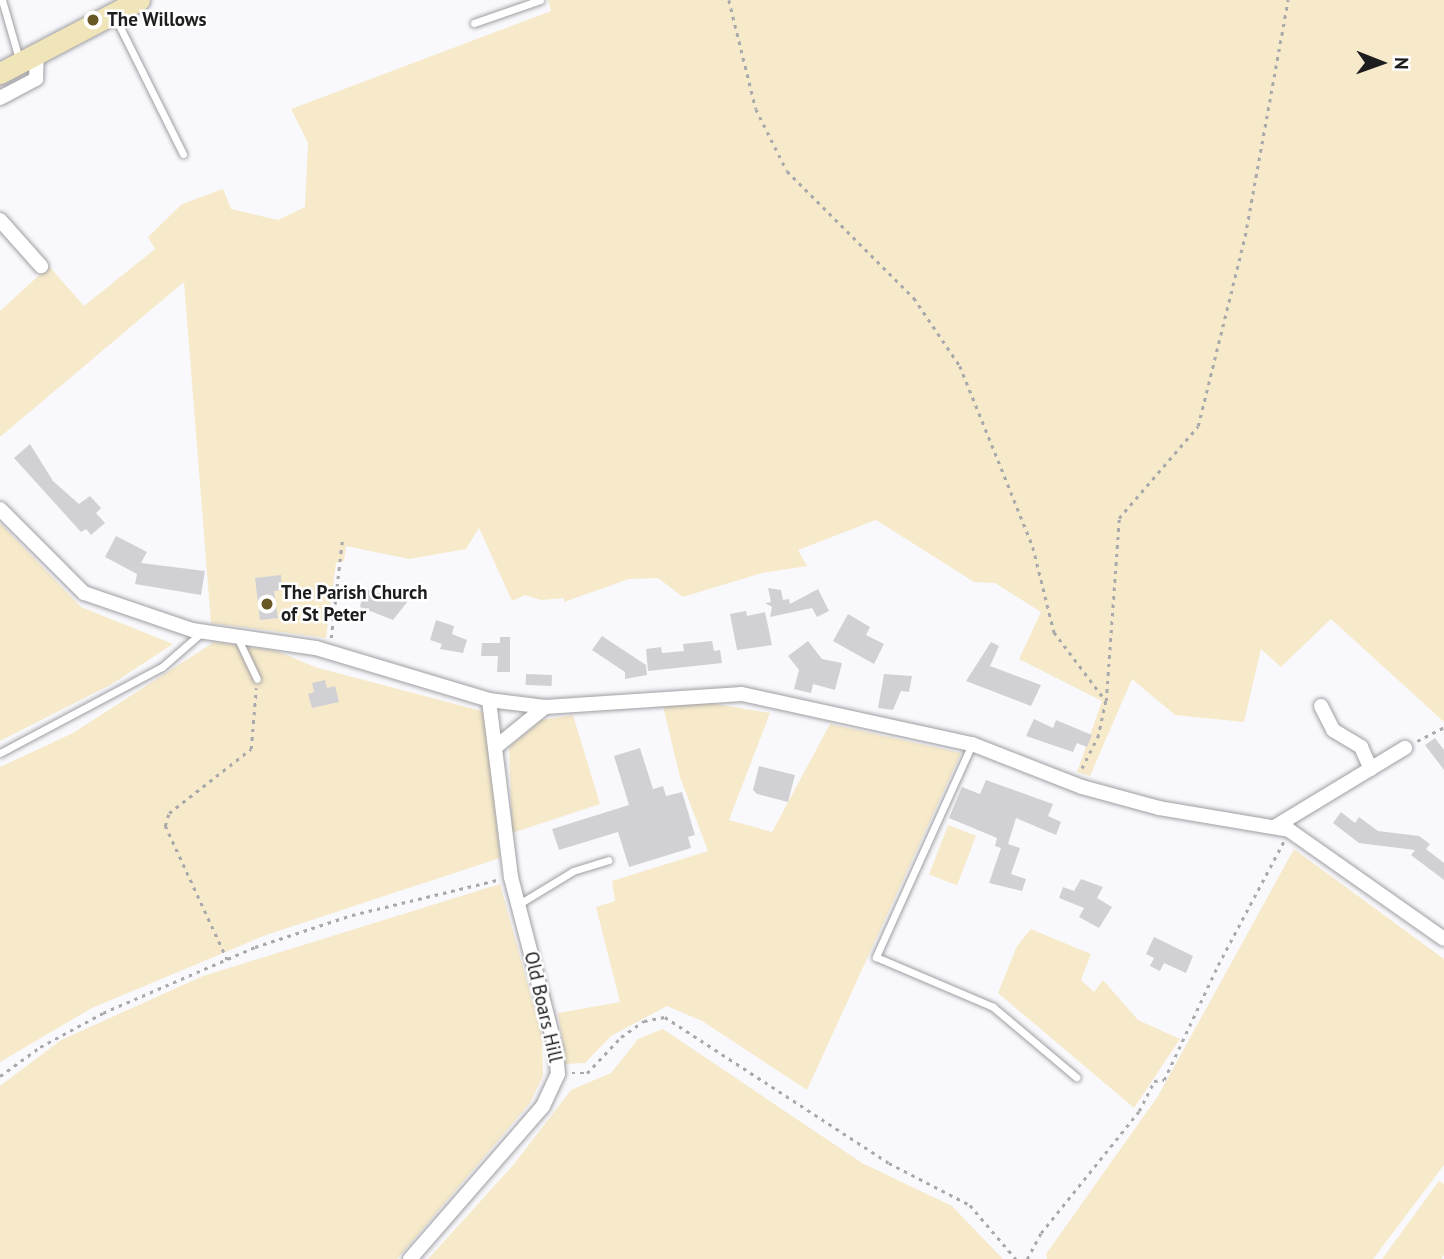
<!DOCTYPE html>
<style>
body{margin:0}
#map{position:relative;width:1444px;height:1259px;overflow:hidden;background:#f9f9fd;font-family:"PT Sans",sans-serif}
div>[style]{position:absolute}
.green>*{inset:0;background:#f6eaca;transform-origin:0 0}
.building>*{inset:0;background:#d1d0d5;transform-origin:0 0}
.path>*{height:2.5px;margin-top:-1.25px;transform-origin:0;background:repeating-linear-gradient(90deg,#a9a9ac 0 3.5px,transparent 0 8.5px)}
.roads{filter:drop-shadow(0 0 2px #9f9ea2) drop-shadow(0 0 2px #9f9ea2)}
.lane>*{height:7px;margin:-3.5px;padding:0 3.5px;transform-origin:3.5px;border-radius:3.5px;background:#fff}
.street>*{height:14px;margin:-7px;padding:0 7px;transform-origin:7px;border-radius:7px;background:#fff}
.secondary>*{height:21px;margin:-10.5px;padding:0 10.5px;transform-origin:10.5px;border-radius:10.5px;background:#f0e4b9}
.dots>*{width:19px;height:19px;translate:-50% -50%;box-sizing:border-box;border:4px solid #fff;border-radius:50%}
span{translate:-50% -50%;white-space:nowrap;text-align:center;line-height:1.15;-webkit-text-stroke:5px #fff;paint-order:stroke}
.poi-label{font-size:19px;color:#1d1d1f;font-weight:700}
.left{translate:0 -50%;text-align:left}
.street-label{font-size:19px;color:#1d1d1f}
.north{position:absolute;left:1346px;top:28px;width:70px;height:70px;-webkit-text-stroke:5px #fff;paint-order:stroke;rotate:91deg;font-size:19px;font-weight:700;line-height:28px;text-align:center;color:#1d1d1f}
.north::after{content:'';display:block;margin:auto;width:24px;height:32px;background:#1d1d1f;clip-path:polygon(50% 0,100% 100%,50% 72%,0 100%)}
</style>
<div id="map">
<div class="green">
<i style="clip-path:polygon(548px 0,1444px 0,1444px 722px,1331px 619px,1281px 667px,1261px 649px,1244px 722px,1175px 715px,1132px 679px,1090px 776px,1077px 772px,1102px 701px,1019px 659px,1041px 612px,995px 583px,974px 582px,876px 520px,798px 550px,807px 566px,762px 573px,683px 597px,658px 578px,629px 579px,564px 602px,564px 598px,541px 600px,525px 595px,512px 601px,479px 528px,466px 549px,409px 559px,346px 546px,344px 561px,336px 563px,326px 638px,211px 623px,184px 282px,0 437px,0 311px,49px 266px,84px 306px,155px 249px,148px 237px,182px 204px,223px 189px,231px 209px,278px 220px,305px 207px,308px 143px,291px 109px,551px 11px)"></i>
<i style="clip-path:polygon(0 523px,81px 607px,173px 644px,112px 684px,0 741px)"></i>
<i style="clip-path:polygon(214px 642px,277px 651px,315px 667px,485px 712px,500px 858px,266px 935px,92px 1008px,0 1062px,0 767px,73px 733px)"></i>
<i style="clip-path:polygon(709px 703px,770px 713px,729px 820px,772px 832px,830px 724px,961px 753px,807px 1090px,702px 1021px,667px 1006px,611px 1036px,585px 1063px,566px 1064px,558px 1013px,620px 1002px,596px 907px,615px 901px,612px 881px,708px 851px,680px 777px,663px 706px)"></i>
<i style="clip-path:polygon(573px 715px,600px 804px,512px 833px,509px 747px,542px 720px)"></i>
<i style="left:948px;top:825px;width:30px;height:53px;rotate:21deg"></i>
<i style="clip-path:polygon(1294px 849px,1444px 959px,1444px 1165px,1373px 1259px,1047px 1259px,1046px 1254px,1158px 1096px)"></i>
<i style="clip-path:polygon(500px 884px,542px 1036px,543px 1076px,530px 1103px,397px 1259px,0 1259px,0 1086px,61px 1040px,203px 976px)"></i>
<i style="clip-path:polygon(1031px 929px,1091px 954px,1081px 980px,1094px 992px,1103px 980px,1138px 1020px,1180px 1039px,1134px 1108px,998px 993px,1017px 946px)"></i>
<i style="clip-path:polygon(663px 1029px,862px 1163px,952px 1206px,1003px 1259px,428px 1259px,514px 1164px,571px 1090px,611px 1073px,638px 1039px)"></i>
<i style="clip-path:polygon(1439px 1181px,1444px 1184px,1444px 1255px,1441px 1259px,1382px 1259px)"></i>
</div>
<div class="building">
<i style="clip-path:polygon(30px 444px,53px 481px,79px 504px,90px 496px,101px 508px,96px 513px,105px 523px,91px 535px,86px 529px,81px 532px,14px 458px)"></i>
<i style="clip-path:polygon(116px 536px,147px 552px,141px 563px,205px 571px,201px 595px,135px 584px,137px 574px,105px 557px)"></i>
<i style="clip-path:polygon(281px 575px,282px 590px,274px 591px,278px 618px,260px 620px,255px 578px)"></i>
<i style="clip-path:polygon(768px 588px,781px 590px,783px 600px,789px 599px,790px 604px,818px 589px,829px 611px,817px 617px,812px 608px,770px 617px,772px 607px,765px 603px,771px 602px)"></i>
<i style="clip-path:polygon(364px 589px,408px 601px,393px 620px,360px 607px)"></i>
<i style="clip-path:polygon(746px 611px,747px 616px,765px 612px,772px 645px,737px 650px,730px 614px)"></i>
<i style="clip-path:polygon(848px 614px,870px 627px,866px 635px,884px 644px,874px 664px,833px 641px)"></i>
<i style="clip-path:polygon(436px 620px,454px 626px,452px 634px,467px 640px,463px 653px,440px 649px,442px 644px,430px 640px)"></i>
<i style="clip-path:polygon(602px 636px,646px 665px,647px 675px,625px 679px,625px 672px,592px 650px)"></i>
<i style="clip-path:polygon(500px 637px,510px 637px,510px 672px,497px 672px,498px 656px,481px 656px,482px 643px,500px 643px)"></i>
<i style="clip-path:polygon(712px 641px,714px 651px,720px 650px,722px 663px,648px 671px,646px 649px,661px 647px,662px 653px,684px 651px,683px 644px)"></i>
<i style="clip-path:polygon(808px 641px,822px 659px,842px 663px,835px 690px,813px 684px,811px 693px,794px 689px,799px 670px,788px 656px)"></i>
<i style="clip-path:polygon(991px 642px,999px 646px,990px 666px,1041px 685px,1031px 706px,966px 681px)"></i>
<i style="left:526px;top:674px;width:26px;height:11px;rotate:2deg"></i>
<i style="clip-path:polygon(884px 674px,912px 676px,909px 692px,901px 691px,893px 710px,878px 708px)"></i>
<i style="clip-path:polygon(325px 680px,327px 688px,335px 686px,339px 702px,312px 708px,308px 694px,314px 692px,312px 683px)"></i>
<i style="clip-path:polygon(1034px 719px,1053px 728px,1056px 720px,1092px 735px,1087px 747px,1077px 743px,1073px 752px,1026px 736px)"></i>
<i style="clip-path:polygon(1435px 738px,1444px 750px,1444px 770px,1425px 745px)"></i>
<i style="clip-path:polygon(640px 748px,653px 789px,663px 786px,666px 796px,682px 792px,695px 835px,688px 837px,691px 848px,629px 867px,618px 832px,559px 850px,552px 829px,629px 805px,614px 756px)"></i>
<i style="clip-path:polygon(759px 766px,795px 775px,788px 802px,757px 794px,753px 790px)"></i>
<i style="clip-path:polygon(986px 780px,1053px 804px,1048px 816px,1061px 822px,1056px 835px,1016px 818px,1008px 844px,1020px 848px,1011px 874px,1026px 879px,1022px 891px,989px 883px,1001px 848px,995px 846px,997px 838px,949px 818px,962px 787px,980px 794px)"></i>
<i style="clip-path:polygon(1341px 812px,1355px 823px,1359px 817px,1378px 831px,1419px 836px,1430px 844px,1426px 849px,1444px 863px,1444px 880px,1411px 855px,1415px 850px,1359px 843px,1333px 823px)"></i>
<i style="clip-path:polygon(1081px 879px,1103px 887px,1097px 898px,1112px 907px,1099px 928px,1079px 917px,1084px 908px,1059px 898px,1063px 887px,1074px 891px)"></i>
<i style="clip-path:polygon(1154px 937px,1193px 956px,1186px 973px,1164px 963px,1160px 971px,1150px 966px,1154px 958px,1146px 954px)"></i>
</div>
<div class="path">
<i style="left:729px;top:0;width:112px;rotate:76.1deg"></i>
<i style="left:756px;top:109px;width:69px;rotate:63.4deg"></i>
<i style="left:787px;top:171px;width:180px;rotate:45deg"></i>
<i style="left:914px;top:298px;width:82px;rotate:55.9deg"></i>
<i style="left:960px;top:366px;width:195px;rotate:68deg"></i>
<i style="left:1033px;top:547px;width:88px;rotate:76.1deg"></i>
<i style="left:1054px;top:632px;width:86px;rotate:53deg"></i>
<i style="left:1106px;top:701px;width:35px;rotate:102deg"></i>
<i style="left:1099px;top:735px;width:42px;rotate:116.6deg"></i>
<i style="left:331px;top:638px;width:98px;rotate:-83.5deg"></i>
<i style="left:1106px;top:701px;width:183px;rotate:-85.9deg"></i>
<i style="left:1119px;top:518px;width:121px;rotate:-49.3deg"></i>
<i style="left:1198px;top:426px;width:196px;rotate:-76.1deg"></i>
<i style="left:1245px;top:236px;width:240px;rotate:-79.7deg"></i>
<i style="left:1417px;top:741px;width:30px;rotate:-27deg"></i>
<i style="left:227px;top:960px;width:148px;rotate:-114.8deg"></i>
<i style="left:165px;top:826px;width:14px;rotate:-73deg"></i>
<i style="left:169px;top:813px;width:104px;rotate:-38deg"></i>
<i style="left:251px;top:749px;width:61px;rotate:-85.3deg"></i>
<i style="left:572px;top:1073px;width:15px"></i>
<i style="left:587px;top:1073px;width:50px;rotate:-46.6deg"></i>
<i style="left:621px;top:1037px;width:28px;rotate:-35deg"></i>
<i style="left:644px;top:1021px;width:21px;rotate:-11deg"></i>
<i style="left:665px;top:1017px;width:267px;rotate:33.1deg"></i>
<i style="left:889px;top:1163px;width:91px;rotate:27.4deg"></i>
<i style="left:970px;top:1205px;width:71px;rotate:49.6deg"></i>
<i style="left:0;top:1076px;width:49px;rotate:-35.9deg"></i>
<i style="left:40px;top:1047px;width:72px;rotate:-28.4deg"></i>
<i style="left:103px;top:1013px;width:166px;rotate:-23.5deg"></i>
<i style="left:255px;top:947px;width:102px;rotate:-18.3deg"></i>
<i style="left:352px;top:915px;width:149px;rotate:-13.6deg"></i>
<i style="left:1027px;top:1259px;width:30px;rotate:-62deg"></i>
<i style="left:1041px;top:1233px;width:156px;rotate:-51.2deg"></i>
<i style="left:1139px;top:1111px;width:34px;rotate:-63deg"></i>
<i style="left:1154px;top:1081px;width:10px;rotate:-6deg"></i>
<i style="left:1164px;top:1080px;width:127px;rotate:-64.8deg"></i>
<i style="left:1218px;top:965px;width:140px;rotate:-62deg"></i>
</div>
<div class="roads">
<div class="lane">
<i style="left:2px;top:0;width:61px;rotate:73.9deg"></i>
<i style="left:115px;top:17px;width:153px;rotate:63.6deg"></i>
<i style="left:474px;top:23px;width:70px;rotate:-19.2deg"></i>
<i style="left:238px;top:639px;width:44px;rotate:64.6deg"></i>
<i style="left:972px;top:744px;width:234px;rotate:114.3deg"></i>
<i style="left:876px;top:957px;width:127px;rotate:23.1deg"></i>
<i style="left:993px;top:1007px;width:109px;rotate:40.1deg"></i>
<i style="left:0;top:753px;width:183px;rotate:-28deg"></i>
<i style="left:162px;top:667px;width:53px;rotate:-41.2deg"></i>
<i style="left:519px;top:904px;width:63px;rotate:-31.4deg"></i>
<i style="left:573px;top:871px;width:37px;rotate:-17deg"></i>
</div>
<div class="street">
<i style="left:0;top:98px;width:41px;rotate:-27.8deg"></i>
<i style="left:36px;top:79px;width:25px;rotate:-88deg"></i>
<i style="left:0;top:220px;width:62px;rotate:48.3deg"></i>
<i style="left:0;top:509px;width:119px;rotate:45deg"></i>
<i style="left:84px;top:593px;width:114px;rotate:18.9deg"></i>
<i style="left:192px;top:630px;width:125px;rotate:8.3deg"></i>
<i style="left:316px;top:648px;width:181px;rotate:16.7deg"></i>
<i style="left:489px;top:700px;width:56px;rotate:7.1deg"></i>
<i style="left:545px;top:707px;width:197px;rotate:-3.8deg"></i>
<i style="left:742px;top:694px;width:235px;rotate:12.3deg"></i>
<i style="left:972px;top:744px;width:118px;rotate:21.4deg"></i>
<i style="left:1082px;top:787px;width:80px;rotate:15.3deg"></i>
<i style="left:1159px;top:808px;width:132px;rotate:9.6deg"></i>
<i style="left:1289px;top:830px;width:189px;rotate:35.1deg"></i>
<i style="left:1321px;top:706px;width:27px;rotate:63deg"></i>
<i style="left:1333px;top:730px;width:33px;rotate:31deg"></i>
<i style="left:1361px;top:747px;width:24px;rotate:66deg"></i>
<i style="left:497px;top:746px;width:62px;rotate:-39.1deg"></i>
<i style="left:1276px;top:826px;width:151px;rotate:-31.2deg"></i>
<i style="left:410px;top:1259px;width:203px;rotate:-49deg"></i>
<i style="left:543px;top:1106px;width:35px;rotate:-65deg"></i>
<i style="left:558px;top:1074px;width:24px;rotate:-95deg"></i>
<i style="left:556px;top:1050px;width:179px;rotate:-104.6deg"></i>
<i style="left:511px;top:877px;width:178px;rotate:-97.1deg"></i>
</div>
<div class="secondary">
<i style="left:0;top:73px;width:157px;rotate:-27.7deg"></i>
</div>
</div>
<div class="dots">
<i style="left:93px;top:20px;background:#695826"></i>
<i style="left:267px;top:604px;background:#695826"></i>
</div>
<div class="poi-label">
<span class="left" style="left:107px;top:20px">The Willows</span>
<span class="left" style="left:281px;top:604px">The Parish Church<br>of St Peter</span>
</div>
<div class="street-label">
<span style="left:543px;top:1007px;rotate:77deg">Old Boars Hill</span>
</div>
<div class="north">N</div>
</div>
